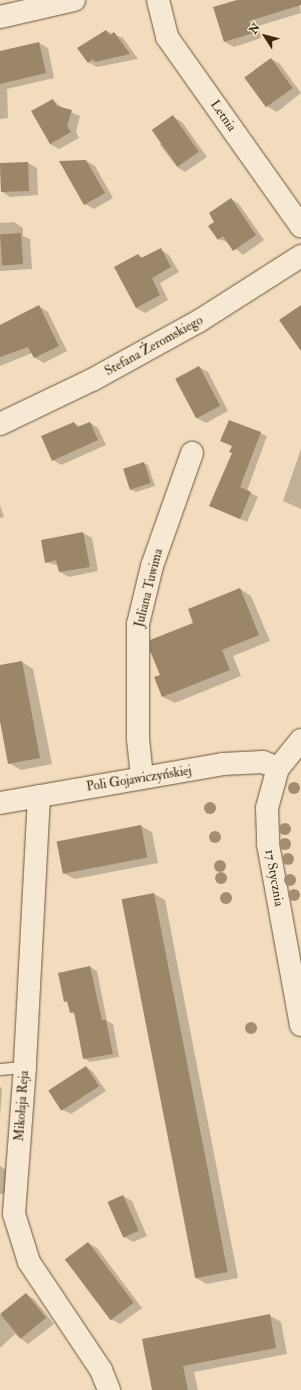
<!DOCTYPE html>
<meta charset="utf-8">
<style>
body{margin:0}
#map{position:relative;width:301px;height:1390px;overflow:hidden;background:#f2dcbd;font-family:"IM FELL Double Pica",serif}
div>[style]{position:absolute}
.shadow>*{inset:0;background:#0003}
.building>*{inset:0;background:#9b8669;transform-origin:0 0}
.roads{filter:drop-shadow(0 0 1px #6a5639) drop-shadow(0 0 1px #6a5639)}
.service>*{height:11px;margin:-5.5px;padding:0 5.5px;transform-origin:5.5px;border-radius:5.5px;background:#f7e8d4}
.minor>*{height:22px;margin:-11px;padding:0 11px;transform-origin:11px;border-radius:11px;background:#f7e8d4}
.tertiary>*{height:22px;margin:-11px;padding:0 11px;transform-origin:11px;border-radius:11px;background:#f7e8d4}
.trees>*{width:12px;height:12px;margin:-6px;border-radius:50%;background:#a38e71}
span{translate:-50% -50%;white-space:nowrap;text-align:center;line-height:1.15;-webkit-text-stroke:3px #f7e8d4;paint-order:stroke}
.street-label{font-size:13px;color:#3c290d}
.north{position:absolute;left:245px;top:16px;width:40px;height:40px;-webkit-text-stroke:3px #f7e8d4;paint-order:stroke;rotate:306deg;font-size:11px;font-weight:700;line-height:16px;text-align:center;color:#3c290d}
.north::after{content:'';display:block;margin:auto;width:14px;height:18px;background:#3c290d;clip-path:polygon(50% 0,100% 100%,50% 72%,0 100%)}
</style>
<div id="map">
<div class="shadow">
<i style="clip-path:polygon(240px 0,299px 0,301px 13px,258px 26px,261px 38px,234px 47px,225px 42px)"></i>
<i style="clip-path:polygon(106px 31px,123px 38px,138px 59px,97px 67px,88px 62px)"></i>
<i style="clip-path:polygon(39px 43px,48px 48px,54px 78px,7px 89px,8px 118px,0 119px,0 52px)"></i>
<i style="clip-path:polygon(271px 59px,280px 64px,301px 93px,277px 112px,268px 107px)"></i>
<i style="clip-path:polygon(53px 100px,64px 109px,80px 116px,76px 132px,79px 138px,59px 149px,50px 144px)"></i>
<i style="clip-path:polygon(173px 117px,182px 122px,207px 157px,185px 172px,177px 167px,160px 145px)"></i>
<i style="clip-path:polygon(86px 161px,95px 166px,113px 198px,94px 209px,85px 204px)"></i>
<i style="clip-path:polygon(28px 163px,37px 168px,38px 195px,10px 197px,1px 191px,0 164px)"></i>
<i style="clip-path:polygon(231px 199px,239px 204px,264px 240px,243px 255px,229px 243px,219px 239px,216px 222px)"></i>
<i style="clip-path:polygon(14px 222px,23px 228px,23px 236px,30px 239px,32px 269px,0 271px,0 223px)"></i>
<i style="clip-path:polygon(160px 249px,169px 255px,179px 272px,160px 283px,168px 300px,145px 313px,136px 308px,138px 255px,143px 258px)"></i>
<i style="clip-path:polygon(40px 307px,48px 312px,67px 351px,44px 363px,35px 358px,32px 353px,0 366px,0 326px)"></i>
<i style="clip-path:polygon(199px 367px,208px 372px,228px 411px,206px 423px,197px 418px)"></i>
<i style="clip-path:polygon(74px 423px,81px 427px,90px 423px,98px 428px,106px 445px,61px 465px,53px 460px)"></i>
<i style="clip-path:polygon(260px 433px,267px 436px,247px 491px,258px 497px,247px 522px,211px 506px,233px 453px,232px 446px,221px 441px)"></i>
<i style="clip-path:polygon(301px 449px,301px 509px,283px 501px)"></i>
<i style="clip-path:polygon(143px 463px,148px 465px,155px 486px,136px 492px,131px 490px)"></i>
<i style="clip-path:polygon(0 505px,4px 517px,0 518px)"></i>
<i style="clip-path:polygon(83px 533px,92px 538px,98px 571px,69px 577px,60px 572px,59px 566px,46px 562px)"></i>
<i style="clip-path:polygon(240px 589px,251px 596px,270px 641px,233px 656px,241px 676px,175px 703px,163px 697px,156px 678px,162px 676px,195px 624px)"></i>
<i style="clip-path:polygon(22px 662px,33px 669px,52px 764px,21px 770px,9px 763px,0 715px,0 666px)"></i>
<i style="clip-path:polygon(141px 826px,152px 832px,158px 863px,75px 879px,63px 873px)"></i>
<i style="clip-path:polygon(154px 894px,165px 900px,238px 1278px,207px 1284px,196px 1278px)"></i>
<i style="clip-path:polygon(90px 967px,97px 971px,107px 1021px,113px 1024px,119px 1057px,90px 1062px,84px 1058px,76px 1015px,71px 1012px,69px 1004px,65px 1001px,59px 974px)"></i>
<i style="clip-path:polygon(86px 1067px,93px 1072px,106px 1091px,71px 1114px,63px 1110px)"></i>
<i style="clip-path:polygon(0 1087px,2px 1088px,0 1117px)"></i>
<i style="clip-path:polygon(0 1166px,6px 1170px,8px 1194px,0 1194px)"></i>
<i style="clip-path:polygon(123px 1196px,132px 1201px,147px 1236px,133px 1242px,124px 1237px)"></i>
<i style="clip-path:polygon(88px 1243px,97px 1248px,142px 1308px,120px 1324px,111px 1319px)"></i>
<i style="clip-path:polygon(26px 1294px,34px 1299px,54px 1324px,28px 1344px,15px 1334px,0 1348px,0 1315px)"></i>
<i style="clip-path:polygon(269px 1315px,281px 1322px,287px 1354px,194px 1372px,198px 1390px,153px 1390px,144px 1340px)"></i>
</div>
<div class="building">
<i style="clip-path:polygon(237px 0,301px 0,301px 5px,249px 21px,253px 33px,224px 42px,213px 7px)"></i>
<i style="clip-path:polygon(106px 30px,110px 35px,114px 32px,130px 54px,95px 62px,93px 59px,88px 63px,77px 48px)"></i>
<i style="clip-path:polygon(39px 42px,46px 73px,0 84px,0 51px)"></i>
<i style="left:271px;top:58px;width:37px;height:33px;rotate:54deg"></i>
<i style="clip-path:polygon(53px 99px,57px 106px,72px 110px,67px 126px,71px 132px,50px 144px,31px 111px)"></i>
<i style="left:173px;top:115px;width:45px;height:26px;rotate:55deg"></i>
<i style="clip-path:polygon(86px 160px,105px 193px,84px 205px,59px 161px)"></i>
<i style="left:28px;top:162px;width:29px;height:28px;rotate:88deg"></i>
<i style="clip-path:polygon(231px 198px,256px 235px,233px 251px,223px 236px,218px 240px,208px 226px,214px 222px,209px 213px)"></i>
<i style="left:21px;top:233px;width:31px;height:21px;rotate:86deg"></i>
<i style="clip-path:polygon(161px 248px,171px 267px,152px 278px,160px 295px,136px 308px,114px 267px,138px 254px,141px 258px)"></i>
<i style="clip-path:polygon(39px 305px,59px 346px,34px 358px,28px 347px,0 357px,0 325px)"></i>
<i style="clip-path:polygon(301px 305px,301px 351px,279px 320px)"></i>
<i style="left:199px;top:366px;width:45px;height:27px;rotate:62deg"></i>
<i style="clip-path:polygon(229px 420px,261px 432px,240px 487px,251px 492px,240px 519px,209px 506px,232px 453px,229px 452px,232px 446px,220px 441px)"></i>
<i style="clip-path:polygon(74px 422px,77px 427px,90px 422px,98px 440px,52px 461px,41px 436px)"></i>
<i style="left:144px;top:462px;width:22px;height:22px;rotate:72deg"></i>
<i style="clip-path:polygon(83px 532px,90px 567px,59px 572px,56px 560px,45px 563px,41px 540px)"></i>
<i style="clip-path:polygon(240px 588px,259px 635px,222px 650px,230px 670px,162px 697px,154px 677px,160px 675px,150px 651px,150px 640px,193px 623px,188px 609px)"></i>
<i style="clip-path:polygon(22px 661px,40px 758px,8px 764px,0 721px,0 665px)"></i>
<i style="left:141px;top:825px;width:33px;height:86px;rotate:79deg"></i>
<i style="left:154px;top:893px;width:386px;height:33px;rotate:79deg"></i>
<i style="clip-path:polygon(90px 966px,102px 1020px,106px 1020px,113px 1054px,83px 1059px,74px 1012px,70px 1013px,67px 1001px,64px 1002px,58px 973px)"></i>
<i style="left:86px;top:1066px;width:24px;height:45px;rotate:57deg"></i>
<i style="left:123px;top:1195px;width:39px;height:17px;rotate:66deg"></i>
<i style="left:88px;top:1242px;width:76px;height:29px;rotate:53deg"></i>
<i style="left:26px;top:1293px;width:32px;height:33px;rotate:51deg"></i>
<i style="clip-path:polygon(270px 1314px,276px 1348px,183px 1366px,188px 1390px,152px 1390px,142px 1339px)"></i>
</div>
<div class="roads">
<div class="service">
<i style="left:0;top:1069px;width:25px;rotate:-5deg"></i>
</div>
<div class="minor">
<i style="left:158px;top:0;width:38px;rotate:76deg"></i>
<i style="left:167px;top:37px;width:232px;rotate:54.7deg"></i>
<i style="left:0;top:17px;width:76px;rotate:-12.9deg"></i>
<i style="left:0;top:424px;width:102px;rotate:-25.6deg"></i>
<i style="left:92px;top:380px;width:122px;rotate:-28.9deg"></i>
<i style="left:199px;top:321px;width:121px;rotate:-32.5deg"></i>
<i style="left:142px;top:777px;width:38px;rotate:-96deg"></i>
<i style="left:138px;top:739px;width:115px;rotate:-90deg"></i>
<i style="left:138px;top:624px;width:60px;rotate:-76.4deg"></i>
<i style="left:152px;top:566px;width:120px;rotate:-70.5deg"></i>
<i style="left:39px;top:796px;width:271px;rotate:93deg"></i>
<i style="left:25px;top:1067px;width:147px;rotate:94.3deg"></i>
<i style="left:14px;top:1214px;width:50px;rotate:72.6deg"></i>
<i style="left:29px;top:1262px;width:130px;rotate:56.3deg"></i>
<i style="left:101px;top:1370px;width:22px;rotate:68deg"></i>
<i style="left:0;top:803px;width:226px;rotate:-9.9deg"></i>
<i style="left:223px;top:764px;width:40px;rotate:-2.9deg"></i>
<i style="left:263px;top:762px;width:16px;rotate:22deg"></i>
</div>
<div class="tertiary">
<i style="left:301px;top:740px;width:36px;rotate:129deg"></i>
<i style="left:278px;top:768px;width:41px;rotate:105.4deg"></i>
<i style="left:267px;top:808px;width:36px;rotate:88deg"></i>
<i style="left:268px;top:844px;width:184px;rotate:79.7deg"></i>
</div>
</div>
<div class="trees">
<i style="left:294px;top:788px"></i>
<i style="left:210px;top:808px"></i>
<i style="left:285px;top:829px"></i>
<i style="left:215px;top:837px"></i>
<i style="left:285px;top:844px"></i>
<i style="left:288px;top:859px"></i>
<i style="left:220px;top:866px"></i>
<i style="left:221px;top:878px"></i>
<i style="left:290px;top:880px"></i>
<i style="left:294px;top:895px"></i>
<i style="left:226px;top:898px"></i>
<i style="left:251px;top:1028px"></i>
</div>
<div class="street-label">
<span style="left:223px;top:116px;rotate:55deg">Letnia</span>
<span style="left:154px;top:346px;rotate:-29deg">Stefana Żeromskiego</span>
<span style="left:149px;top:588px;rotate:-76deg">Juliana Tuwima</span>
<span style="left:139px;top:779px;rotate:-9deg">Poli Gojawiczyńskiej</span>
<span style="left:274px;top:878px;rotate:80deg">17 Stycznia</span>
<span style="left:22px;top:1106px;rotate:-86deg">Mikołaja Reja</span>
</div>
<div class="north">N</div>
</div>
